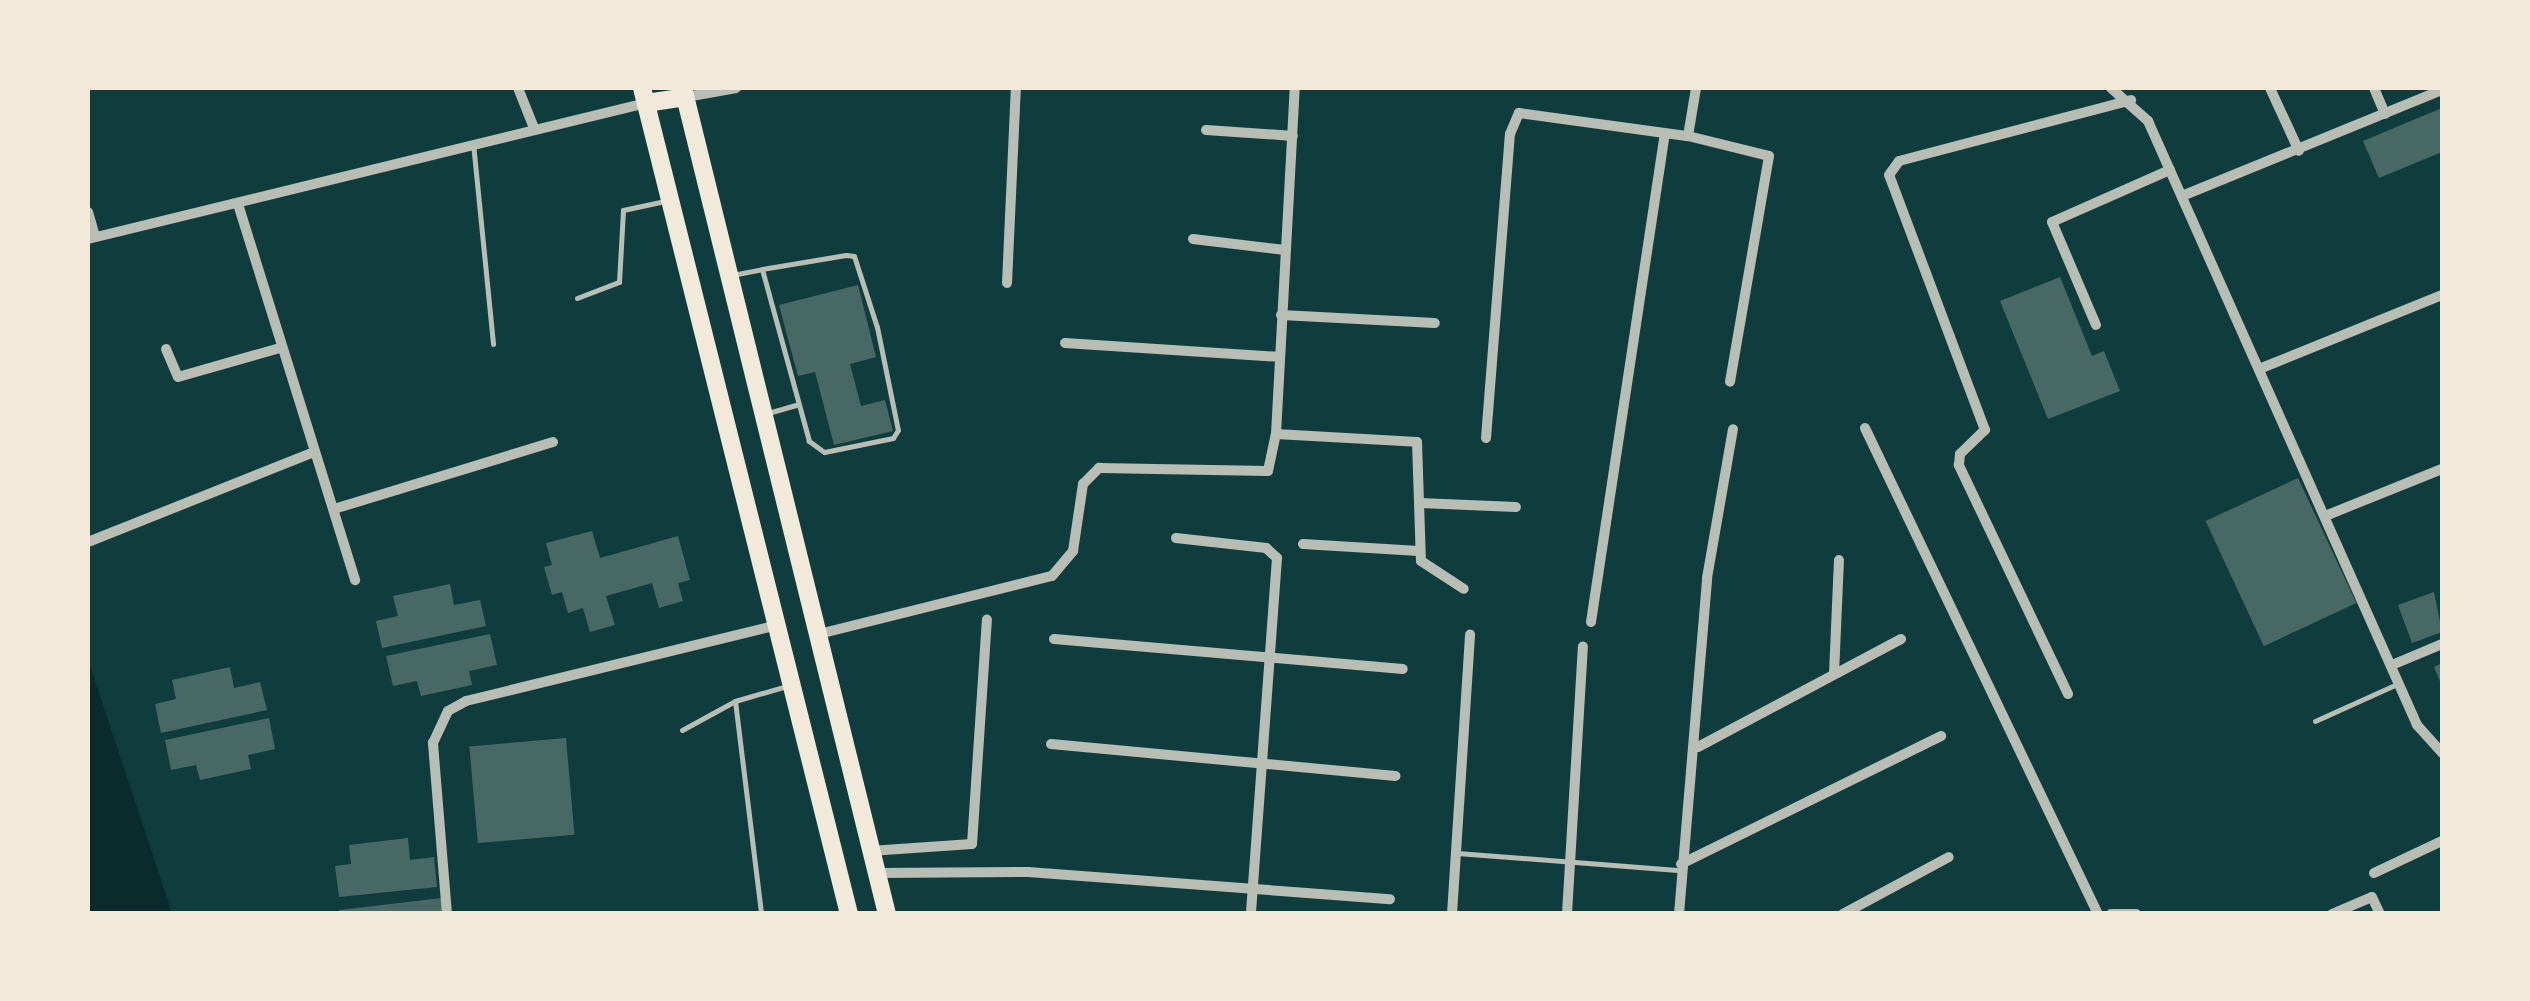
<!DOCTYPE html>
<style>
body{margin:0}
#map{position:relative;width:2530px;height:1001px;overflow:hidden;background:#0f3d3e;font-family:Jost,sans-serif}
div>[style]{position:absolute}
.water>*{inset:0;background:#0a2a2b}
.building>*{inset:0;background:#486865;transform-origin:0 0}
.service>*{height:5px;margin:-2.5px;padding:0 2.5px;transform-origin:2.5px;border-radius:2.5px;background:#b8beb3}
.minor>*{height:10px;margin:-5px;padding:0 5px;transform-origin:5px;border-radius:5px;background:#b8beb3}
.primary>*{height:18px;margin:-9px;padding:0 9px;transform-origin:9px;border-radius:9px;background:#f1e9da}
span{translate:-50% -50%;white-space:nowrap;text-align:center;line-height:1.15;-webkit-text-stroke:10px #f1e9da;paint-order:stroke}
.frame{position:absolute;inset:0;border:90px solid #f1e9da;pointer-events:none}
</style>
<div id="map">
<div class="water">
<i style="clip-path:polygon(88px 659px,168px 901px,171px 913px,88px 913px)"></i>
</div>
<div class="building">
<i style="clip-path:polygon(2442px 108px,2442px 152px,2379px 178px,2363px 141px)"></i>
<i style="clip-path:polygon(2060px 277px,2092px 356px,2104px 351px,2120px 391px,2048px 419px,2000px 301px)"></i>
<i style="clip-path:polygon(858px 285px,876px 357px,850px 364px,861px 406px,885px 400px,893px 431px,834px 445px,815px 372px,798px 376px,779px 305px)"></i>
<i style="left:2298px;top:478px;width:138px;height:102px;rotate:65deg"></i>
<i style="clip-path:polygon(592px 531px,600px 558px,678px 536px,690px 580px,678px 583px,683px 601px,659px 608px,652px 583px,606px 596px,615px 625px,590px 632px,583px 608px,568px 613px,562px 592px,552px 595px,544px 567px,552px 565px,546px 543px)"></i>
<i style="clip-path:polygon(450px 584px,454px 605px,480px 600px,486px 626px,382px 648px,376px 621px,398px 616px,393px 596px)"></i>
<i style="clip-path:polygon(2434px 592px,2442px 632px,2412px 643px,2398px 605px)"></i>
<i style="clip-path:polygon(490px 634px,497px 665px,469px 671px,472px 685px,421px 696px,417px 681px,393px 686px,386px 656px)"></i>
<i style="clip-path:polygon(2442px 663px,2442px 686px,2434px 667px)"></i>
<i style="clip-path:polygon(230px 667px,234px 688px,260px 682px,267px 710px,161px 733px,155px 704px,176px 699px,172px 680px)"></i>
<i style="clip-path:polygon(269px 718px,275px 749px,248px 755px,251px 769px,200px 780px,196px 765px,171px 770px,165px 740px)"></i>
<i style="left:566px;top:738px;width:97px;height:97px;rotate:85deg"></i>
<i style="clip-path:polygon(408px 838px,410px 860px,434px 857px,437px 887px,339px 897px,335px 866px,351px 864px,349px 845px)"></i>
<i style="clip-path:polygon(442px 898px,443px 914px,340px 914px,339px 910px)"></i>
</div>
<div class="service">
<i style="left:473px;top:143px;width:202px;rotate:84.3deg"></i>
<i style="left:732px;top:275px;width:31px;rotate:-11deg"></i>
<i style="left:762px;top:269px;width:85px;rotate:-9.5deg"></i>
<i style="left:846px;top:255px;width:8px;rotate:7deg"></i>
<i style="left:854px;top:256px;width:75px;rotate:72.1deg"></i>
<i style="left:877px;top:327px;width:105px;rotate:78.5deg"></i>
<i style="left:898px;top:430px;width:9px;rotate:122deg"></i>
<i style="left:893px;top:438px;width:70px;rotate:168.5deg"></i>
<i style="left:824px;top:452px;width:19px;rotate:-144deg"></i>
<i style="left:809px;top:441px;width:178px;rotate:-105.3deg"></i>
<i style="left:577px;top:298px;width:45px;rotate:-20.9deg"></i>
<i style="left:619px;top:282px;width:72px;rotate:-86.8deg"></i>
<i style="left:623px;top:210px;width:43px;rotate:-12.1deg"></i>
<i style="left:768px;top:413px;width:29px;rotate:-16deg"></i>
<i style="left:735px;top:701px;width:215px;rotate:83deg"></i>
<i style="left:2315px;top:721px;width:90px;rotate:-24.3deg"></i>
<i style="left:682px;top:730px;width:60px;rotate:-28.7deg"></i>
<i style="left:735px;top:701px;width:57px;rotate:-16.2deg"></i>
<i style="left:1457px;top:853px;width:224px;rotate:4.4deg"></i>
</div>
<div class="minor">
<i style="left:518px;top:88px;width:43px;rotate:68.2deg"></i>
<i style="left:2111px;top:88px;width:50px;rotate:41.7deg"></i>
<i style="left:2148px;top:121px;width:661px;rotate:65.99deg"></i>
<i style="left:2417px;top:725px;width:38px;rotate:48deg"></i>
<i style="left:2270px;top:88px;width:69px;rotate:65.3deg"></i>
<i style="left:2374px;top:88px;width:28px;rotate:67deg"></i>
<i style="left:686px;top:97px;width:51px;rotate:-10.2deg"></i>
<i style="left:1206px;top:130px;width:87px;rotate:3.9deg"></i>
<i style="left:1688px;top:136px;width:49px;rotate:-80.5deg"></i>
<i style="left:2182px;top:196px;width:281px;rotate:-22.2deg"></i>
<i style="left:238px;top:204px;width:394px;rotate:72.7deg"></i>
<i style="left:88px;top:212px;width:26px;rotate:74deg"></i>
<i style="left:88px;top:239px;width:574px;rotate:-13.7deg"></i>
<i style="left:1193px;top:239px;width:93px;rotate:6.8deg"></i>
<i style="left:1007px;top:283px;width:195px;rotate:-87.4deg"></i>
<i style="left:1281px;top:315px;width:154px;rotate:3deg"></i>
<i style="left:2096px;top:325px;width:112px;rotate:-113.1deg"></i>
<i style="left:2052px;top:222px;width:129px;rotate:-23.8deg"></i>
<i style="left:1065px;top:343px;width:214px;rotate:3.7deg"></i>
<i style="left:166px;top:349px;width:30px;rotate:67deg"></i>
<i style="left:178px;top:377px;width:106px;rotate:-15.9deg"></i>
<i style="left:2259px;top:369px;width:197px;rotate:-22deg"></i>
<i style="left:1865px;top:428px;width:539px;rotate:64.39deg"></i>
<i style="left:1276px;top:434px;width:141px;rotate:3.2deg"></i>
<i style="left:1417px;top:442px;width:119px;rotate:88.1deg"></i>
<i style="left:1421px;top:561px;width:51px;rotate:33.1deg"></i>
<i style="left:1486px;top:438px;width:305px;rotate:-85.5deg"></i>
<i style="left:1510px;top:134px;width:23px;rotate:-67deg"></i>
<i style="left:1519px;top:113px;width:171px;rotate:7.8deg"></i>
<i style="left:1688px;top:136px;width:83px;rotate:13.9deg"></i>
<i style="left:1769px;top:156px;width:229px;rotate:99.8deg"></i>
<i style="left:1420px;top:503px;width:96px;rotate:2.4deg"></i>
<i style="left:334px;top:509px;width:229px;rotate:-17deg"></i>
<i style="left:2325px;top:516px;width:126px;rotate:-21.9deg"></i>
<i style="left:1176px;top:538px;width:91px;rotate:6.3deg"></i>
<i style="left:1266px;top:548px;width:15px;rotate:42deg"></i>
<i style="left:1277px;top:558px;width:357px;rotate:94.2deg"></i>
<i style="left:88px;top:542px;width:243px;rotate:-21.7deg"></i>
<i style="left:1303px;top:544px;width:116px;rotate:3.5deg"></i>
<i style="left:1591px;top:622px;width:494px;rotate:-81.4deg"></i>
<i style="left:819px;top:634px;width:240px;rotate:-14deg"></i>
<i style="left:1052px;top:576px;width:33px;rotate:-50deg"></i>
<i style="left:1073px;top:551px;width:68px;rotate:-81.5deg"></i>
<i style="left:1083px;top:484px;width:23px;rotate:-45deg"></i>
<i style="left:1099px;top:468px;width:169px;rotate:1deg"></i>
<i style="left:1268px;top:471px;width:38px;rotate:-78deg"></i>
<i style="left:1276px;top:434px;width:347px;rotate:-86.9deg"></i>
<i style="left:1054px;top:639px;width:350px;rotate:4.9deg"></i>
<i style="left:2392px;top:665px;width:54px;rotate:-22.8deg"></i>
<i style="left:1834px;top:674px;width:114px;rotate:-87.5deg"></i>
<i style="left:2068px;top:694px;width:254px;rotate:-115.5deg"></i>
<i style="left:1959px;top:465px;width:11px;rotate:-85deg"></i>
<i style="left:1960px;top:454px;width:35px;rotate:-44deg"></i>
<i style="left:1985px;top:430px;width:272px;rotate:-110.6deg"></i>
<i style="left:1889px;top:175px;width:17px;rotate:-54deg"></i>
<i style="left:1899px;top:161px;width:240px;rotate:-14.7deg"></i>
<i style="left:1051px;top:744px;width:346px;rotate:5.3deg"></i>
<i style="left:1698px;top:747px;width:230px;rotate:-28deg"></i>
<i style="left:870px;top:851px;width:102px;rotate:-3.9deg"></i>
<i style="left:972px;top:844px;width:225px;rotate:-86.2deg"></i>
<i style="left:1681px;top:864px;width:290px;rotate:-26.2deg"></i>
<i style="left:876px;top:873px;width:152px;rotate:-0.4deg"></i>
<i style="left:1028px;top:872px;width:363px;rotate:4.3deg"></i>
<i style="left:2374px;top:873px;width:75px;rotate:-25.2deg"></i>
<i style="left:447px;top:914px;width:172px;rotate:-94.7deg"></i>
<i style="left:433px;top:743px;width:35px;rotate:-65deg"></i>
<i style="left:448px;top:711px;width:21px;rotate:-29deg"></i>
<i style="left:466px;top:701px;width:320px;rotate:-13.7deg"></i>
<i style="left:1452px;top:914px;width:280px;rotate:-86.3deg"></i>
<i style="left:1567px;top:914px;width:268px;rotate:-86.6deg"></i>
<i style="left:1679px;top:914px;width:337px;rotate:-85.2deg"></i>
<i style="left:1707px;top:578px;width:151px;rotate:-80.1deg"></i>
<i style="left:1843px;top:914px;width:120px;rotate:-28.3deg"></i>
<i style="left:2111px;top:914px;width:25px"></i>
<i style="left:2332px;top:914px;width:43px;rotate:-23deg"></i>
<i style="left:2372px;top:897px;width:19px;rotate:65deg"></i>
</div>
<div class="primary">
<i style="left:642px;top:88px;width:852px;rotate:75.93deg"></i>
<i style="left:683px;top:88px;width:851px;rotate:76.13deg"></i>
<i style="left:646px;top:103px;width:40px;rotate:-8.5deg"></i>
</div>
<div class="frame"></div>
</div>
